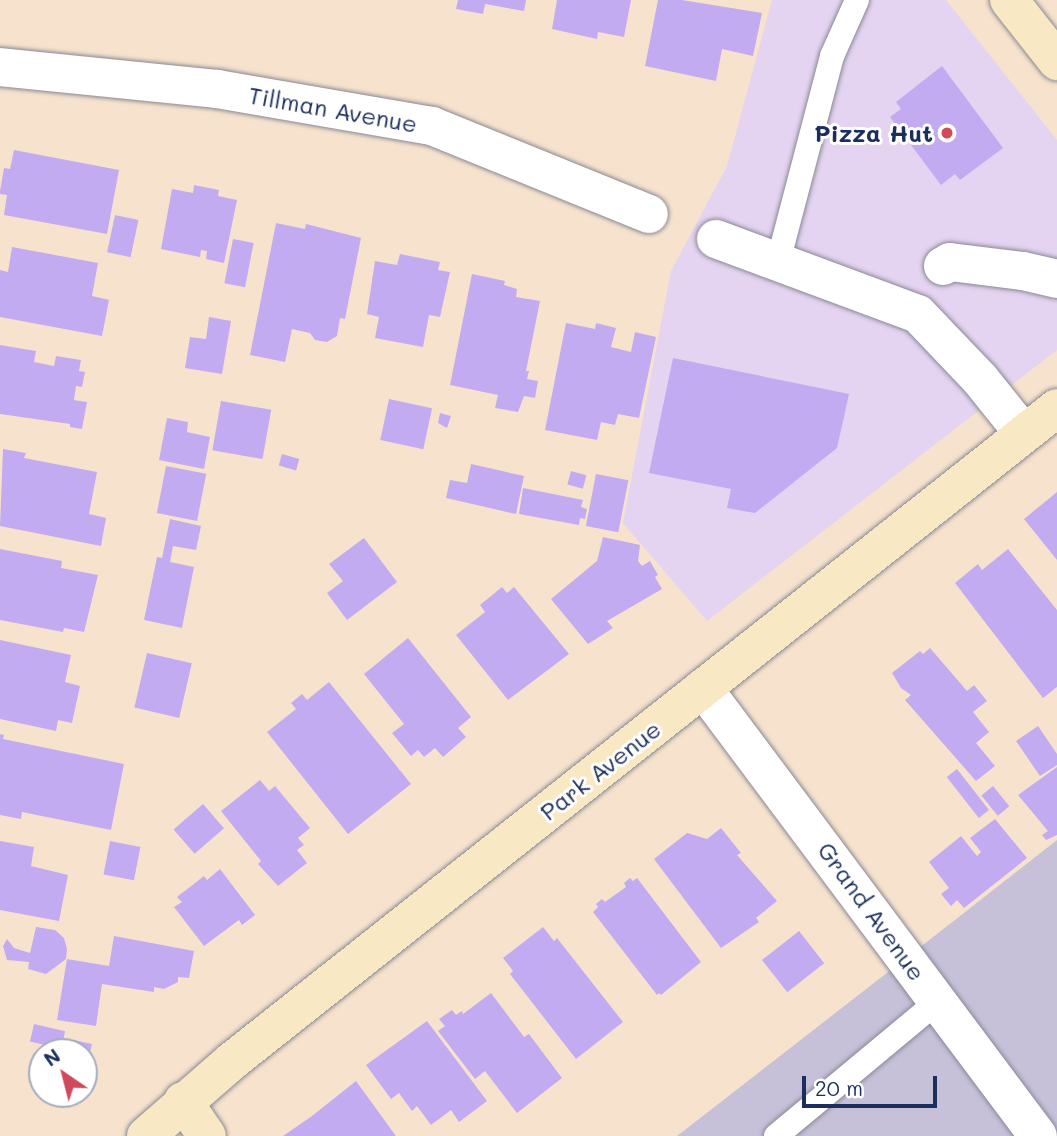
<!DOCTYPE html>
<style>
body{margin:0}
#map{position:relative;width:1057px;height:1136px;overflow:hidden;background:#f7e3cd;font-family:Mali,sans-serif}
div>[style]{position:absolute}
.built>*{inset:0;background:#e4d3f1}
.industrial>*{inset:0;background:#c6c0d9}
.building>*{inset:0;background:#c3abf2;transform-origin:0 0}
.roads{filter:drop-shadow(0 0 2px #898996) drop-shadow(0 0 2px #898996)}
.lane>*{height:24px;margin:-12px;padding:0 12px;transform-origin:12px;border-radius:12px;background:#fff}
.street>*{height:38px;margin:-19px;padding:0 19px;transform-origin:19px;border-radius:19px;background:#fff}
.secondary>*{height:38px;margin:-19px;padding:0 19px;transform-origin:19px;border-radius:19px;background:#f8e8c3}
.dots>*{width:19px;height:19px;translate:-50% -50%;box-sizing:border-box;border:4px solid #fff;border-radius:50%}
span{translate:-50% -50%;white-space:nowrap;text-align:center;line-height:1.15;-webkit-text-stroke:6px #fff;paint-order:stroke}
.street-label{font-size:24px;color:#1b2f5e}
.poi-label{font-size:24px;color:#1b2f5e;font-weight:700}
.right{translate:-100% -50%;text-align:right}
.north{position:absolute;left:28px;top:1038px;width:70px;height:70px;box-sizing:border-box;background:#fff;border:2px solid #a4acbf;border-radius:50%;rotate:325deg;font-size:19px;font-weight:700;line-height:28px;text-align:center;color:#1b2f5e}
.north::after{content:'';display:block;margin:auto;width:24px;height:32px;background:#d1495b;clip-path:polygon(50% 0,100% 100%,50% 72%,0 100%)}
.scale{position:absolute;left:802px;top:1076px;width:135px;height:32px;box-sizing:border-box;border:4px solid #1b2f5e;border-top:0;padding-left:9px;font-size:21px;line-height:24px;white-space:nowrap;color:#1b2f5e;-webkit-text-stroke:5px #fff;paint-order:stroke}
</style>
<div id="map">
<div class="built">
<i style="clip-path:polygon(772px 0,946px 0,1057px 140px,1057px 350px,707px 621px,623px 523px,671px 271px,727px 166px)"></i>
</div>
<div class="industrial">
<i style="clip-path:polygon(1057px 840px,1057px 1136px,677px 1136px,955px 920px)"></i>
</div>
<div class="building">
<i style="clip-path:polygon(458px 0,526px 0,524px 11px,485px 4px,483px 14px,456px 9px)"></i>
<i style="clip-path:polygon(557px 0,631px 0,624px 37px,598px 32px,597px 39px,552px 29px)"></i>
<i style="clip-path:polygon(658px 0,682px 0,762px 13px,753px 56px,722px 49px,716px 81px,645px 66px)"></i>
<i style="clip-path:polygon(942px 66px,1003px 148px,960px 180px,955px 174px,941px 185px,890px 117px,901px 109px,896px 102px)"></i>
<i style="clip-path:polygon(14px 150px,119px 170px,107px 234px,4px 215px,7px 195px,0 194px,0 191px,4px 168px,10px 169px)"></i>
<i style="clip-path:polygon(194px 185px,219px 190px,218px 196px,237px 200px,224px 263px,206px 259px,207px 251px,201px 250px,200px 257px,161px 249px,172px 189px,193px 193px)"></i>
<i style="left:115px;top:215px;width:24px;height:38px;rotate:12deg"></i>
<i style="clip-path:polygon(276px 223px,305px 229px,306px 224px,361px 238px,345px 319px,340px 318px,337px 336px,327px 342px,315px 340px,310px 333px,292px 329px,285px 362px,250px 355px)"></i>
<i style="left:233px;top:239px;width:21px;height:45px;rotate:11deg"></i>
<i style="clip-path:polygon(12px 247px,98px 263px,92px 296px,109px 300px,102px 336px,0 317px,0 270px,8px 272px)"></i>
<i style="clip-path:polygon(400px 254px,440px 262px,438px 270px,450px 272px,440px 317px,429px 315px,423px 347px,375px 338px,379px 317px,367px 314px,375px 261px,397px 265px)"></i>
<i style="clip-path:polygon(472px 274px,505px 281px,504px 285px,517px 289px,516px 297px,540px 301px,526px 371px,529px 371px,527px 379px,538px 381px,535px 398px,524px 396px,518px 412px,495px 408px,498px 395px,450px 385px)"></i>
<i style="clip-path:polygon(209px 317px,231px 321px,222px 374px,185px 368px,190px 337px,206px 339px)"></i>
<i style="clip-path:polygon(566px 323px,595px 329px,596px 323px,616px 328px,611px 347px,631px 352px,635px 332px,656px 337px,639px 418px,618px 414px,615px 425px,601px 422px,597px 440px,545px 430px)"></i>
<i style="clip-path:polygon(0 345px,36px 351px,34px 362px,54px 366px,56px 356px,81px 360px,79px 371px,85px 372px,82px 387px,76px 386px,74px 400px,87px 402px,82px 429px,70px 427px,70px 424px,0 414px)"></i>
<i style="clip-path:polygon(673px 358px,849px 394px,837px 448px,755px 513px,727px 508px,731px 489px,649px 473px)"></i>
<i style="left:389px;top:399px;width:44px;height:42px;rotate:12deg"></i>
<i style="left:221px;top:401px;width:51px;height:50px;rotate:10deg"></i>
<i style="clip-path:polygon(440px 413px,451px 416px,447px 428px,438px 423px)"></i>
<i style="clip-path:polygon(167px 418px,188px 422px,187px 432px,210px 437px,204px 469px,159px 460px)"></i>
<i style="clip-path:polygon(3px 449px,26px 453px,24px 458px,97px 472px,89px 514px,106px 518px,101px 546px,0 526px)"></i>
<i style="left:282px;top:454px;width:18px;height:12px;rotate:16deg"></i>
<i style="clip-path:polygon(471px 464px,524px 476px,516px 514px,446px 498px,450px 480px,467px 483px)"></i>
<i style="left:166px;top:466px;width:41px;height:48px;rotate:11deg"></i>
<i style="left:571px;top:471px;width:16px;height:14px;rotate:15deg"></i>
<i style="left:596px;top:474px;width:33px;height:53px;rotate:11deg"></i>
<i style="clip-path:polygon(523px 488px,583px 500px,581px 507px,587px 509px,585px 519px,580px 518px,579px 525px,519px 514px)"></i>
<i style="clip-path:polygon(1057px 492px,1057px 560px,1024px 519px)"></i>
<i style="clip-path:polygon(170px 519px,201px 526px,196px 550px,173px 546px,170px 562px,194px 567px,182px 628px,144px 620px,157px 557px,162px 558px)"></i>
<i style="clip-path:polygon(603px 537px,640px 545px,638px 561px,642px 566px,650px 561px,658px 575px,655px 577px,662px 589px,607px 621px,613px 628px,588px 644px,551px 599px,597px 561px)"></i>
<i style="clip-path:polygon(364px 538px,397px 582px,347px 620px,327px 593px,343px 581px,329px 564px)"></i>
<i style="clip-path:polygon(0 549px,62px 561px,61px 568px,98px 575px,84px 632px,64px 628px,63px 632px,0 620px)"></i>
<i style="clip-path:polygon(1008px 549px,1057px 610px,1057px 687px,1043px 698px,955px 583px,978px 564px,982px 570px)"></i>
<i style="clip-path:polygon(502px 587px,507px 593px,514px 587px,569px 654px,508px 700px,456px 635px,485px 612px,480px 605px)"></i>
<i style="clip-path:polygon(408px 638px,471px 717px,458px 728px,466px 737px,443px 757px,435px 748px,424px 757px,418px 750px,411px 756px,392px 733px,404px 724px,364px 674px)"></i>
<i style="clip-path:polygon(0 640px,71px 655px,65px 682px,80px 686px,72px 723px,58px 720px,56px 731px,0 719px)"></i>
<i style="clip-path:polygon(930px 648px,967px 691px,974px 685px,987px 701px,973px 712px,989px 732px,976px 743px,995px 766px,976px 781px,905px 700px,911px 695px,901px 688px,892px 673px,920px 651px,923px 654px)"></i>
<i style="left:147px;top:653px;width:46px;height:56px;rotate:13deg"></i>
<i style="clip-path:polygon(329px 682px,411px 784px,348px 834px,267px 732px,296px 709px,291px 703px,302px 694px,307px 700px)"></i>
<i style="clip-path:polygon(1038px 726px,1057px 754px,1057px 765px,1040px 776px,1016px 741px)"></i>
<i style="clip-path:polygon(0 734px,4px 735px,3px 739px,124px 764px,111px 830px,22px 812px,21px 819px,0 815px)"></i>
<i style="clip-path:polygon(1057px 767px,1057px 835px,1046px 840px,1042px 835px,1048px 831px,1018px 795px)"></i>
<i style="left:957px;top:769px;width:52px;height:13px;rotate:52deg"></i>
<i style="clip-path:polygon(260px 780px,269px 791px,275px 786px,310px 828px,298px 838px,304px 845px,297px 850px,307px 863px,278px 886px,258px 864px,261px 861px,221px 811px)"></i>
<i style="left:993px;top:786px;width:26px;height:15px;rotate:51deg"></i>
<i style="left:203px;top:804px;width:32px;height:39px;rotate:49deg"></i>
<i style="clip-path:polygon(995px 819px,1027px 858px,964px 908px,957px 900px,951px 906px,941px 894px,949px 888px,929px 862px,961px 836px,977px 856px,981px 852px,970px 838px)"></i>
<i style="clip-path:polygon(721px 828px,741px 853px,737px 855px,777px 901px,756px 918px,759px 922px,721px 948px,654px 859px,687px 833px,707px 839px)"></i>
<i style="clip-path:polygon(0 841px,34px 847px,31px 866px,68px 875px,59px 921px,0 910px)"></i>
<i style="left:110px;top:841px;width:31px;height:34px;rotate:11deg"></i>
<i style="clip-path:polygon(220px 869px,255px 915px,242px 925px,239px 920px,204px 946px,174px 907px,182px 902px,177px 897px,204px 876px,207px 880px)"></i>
<i style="clip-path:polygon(630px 878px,633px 881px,637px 878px,701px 962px,661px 995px,659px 993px,657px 995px,593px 912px,598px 907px,596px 904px,602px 899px,605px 902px,626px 887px,624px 883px)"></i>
<i style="clip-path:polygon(36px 927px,55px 930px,64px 938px,67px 949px,66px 959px,46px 974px,28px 969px,29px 962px,7px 960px,3px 946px,7px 939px,14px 948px,30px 953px)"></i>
<i style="clip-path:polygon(543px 927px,554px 941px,557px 938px,623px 1022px,576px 1059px,510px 974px,513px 971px,503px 958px)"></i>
<i style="left:799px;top:931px;width:41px;height:47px;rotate:52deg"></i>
<i style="clip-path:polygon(114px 936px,194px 951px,189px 978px,178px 977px,178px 982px,164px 989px,154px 987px,154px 992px,102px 984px,96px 1026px,57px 1020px,67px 959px,109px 966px)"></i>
<i style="clip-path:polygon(491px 993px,524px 1037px,529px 1034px,562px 1078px,517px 1113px,485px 1071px,475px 1079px,438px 1031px,445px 1026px,439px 1019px,452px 1010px,456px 1015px,462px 1011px,463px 1014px)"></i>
<i style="clip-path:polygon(427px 1021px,487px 1101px,459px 1122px,451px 1110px,431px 1125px,417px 1106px,412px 1111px,399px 1093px,391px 1099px,366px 1065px)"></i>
<i style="left:34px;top:1024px;width:32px;height:18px;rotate:13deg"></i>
<i style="clip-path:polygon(73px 1040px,92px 1044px,88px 1060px,84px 1059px,84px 1052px,70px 1052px)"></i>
<i style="clip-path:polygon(356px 1081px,396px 1136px,283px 1136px,312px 1116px)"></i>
</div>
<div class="roads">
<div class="lane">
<i style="left:778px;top:262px;width:213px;rotate:-75.3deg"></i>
<i style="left:832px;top:56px;width:61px;rotate:-65.9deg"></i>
<i style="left:776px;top:1136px;width:211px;rotate:-39.8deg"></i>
</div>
<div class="street">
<i style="left:0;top:67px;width:218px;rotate:5.8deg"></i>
<i style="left:217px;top:89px;width:218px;rotate:9.8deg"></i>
<i style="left:432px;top:126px;width:234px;rotate:22.1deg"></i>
<i style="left:716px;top:239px;width:215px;rotate:20.4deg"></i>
<i style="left:918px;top:314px;width:90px;rotate:46.4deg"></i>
<i style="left:980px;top:379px;width:70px;rotate:51.3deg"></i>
<i style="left:943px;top:266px;width:8px;rotate:-30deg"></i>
<i style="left:950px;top:262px;width:74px;rotate:7deg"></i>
<i style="left:1023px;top:271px;width:35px;rotate:13deg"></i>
<i style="left:703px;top:688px;width:559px;rotate:53.21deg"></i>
</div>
<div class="secondary">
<i style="left:1009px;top:0;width:78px;rotate:51.8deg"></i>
<i style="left:183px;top:1101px;width:42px;rotate:55.6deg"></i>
<i style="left:146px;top:1136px;width:114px;rotate:-41.1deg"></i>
<i style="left:232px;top:1061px;width:1052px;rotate:-38.36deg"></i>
</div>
</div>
<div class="dots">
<i style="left:947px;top:133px;background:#d1495b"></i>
</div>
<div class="street-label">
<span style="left:333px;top:109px;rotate:10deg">Tillman Avenue</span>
<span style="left:600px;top:770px;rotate:-38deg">Park Avenue</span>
<span style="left:872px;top:911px;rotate:54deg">Grand Avenue</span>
</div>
<div class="poi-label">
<span class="right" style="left:933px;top:133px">Pizza Hut</span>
</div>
<div class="north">N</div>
<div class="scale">20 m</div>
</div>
